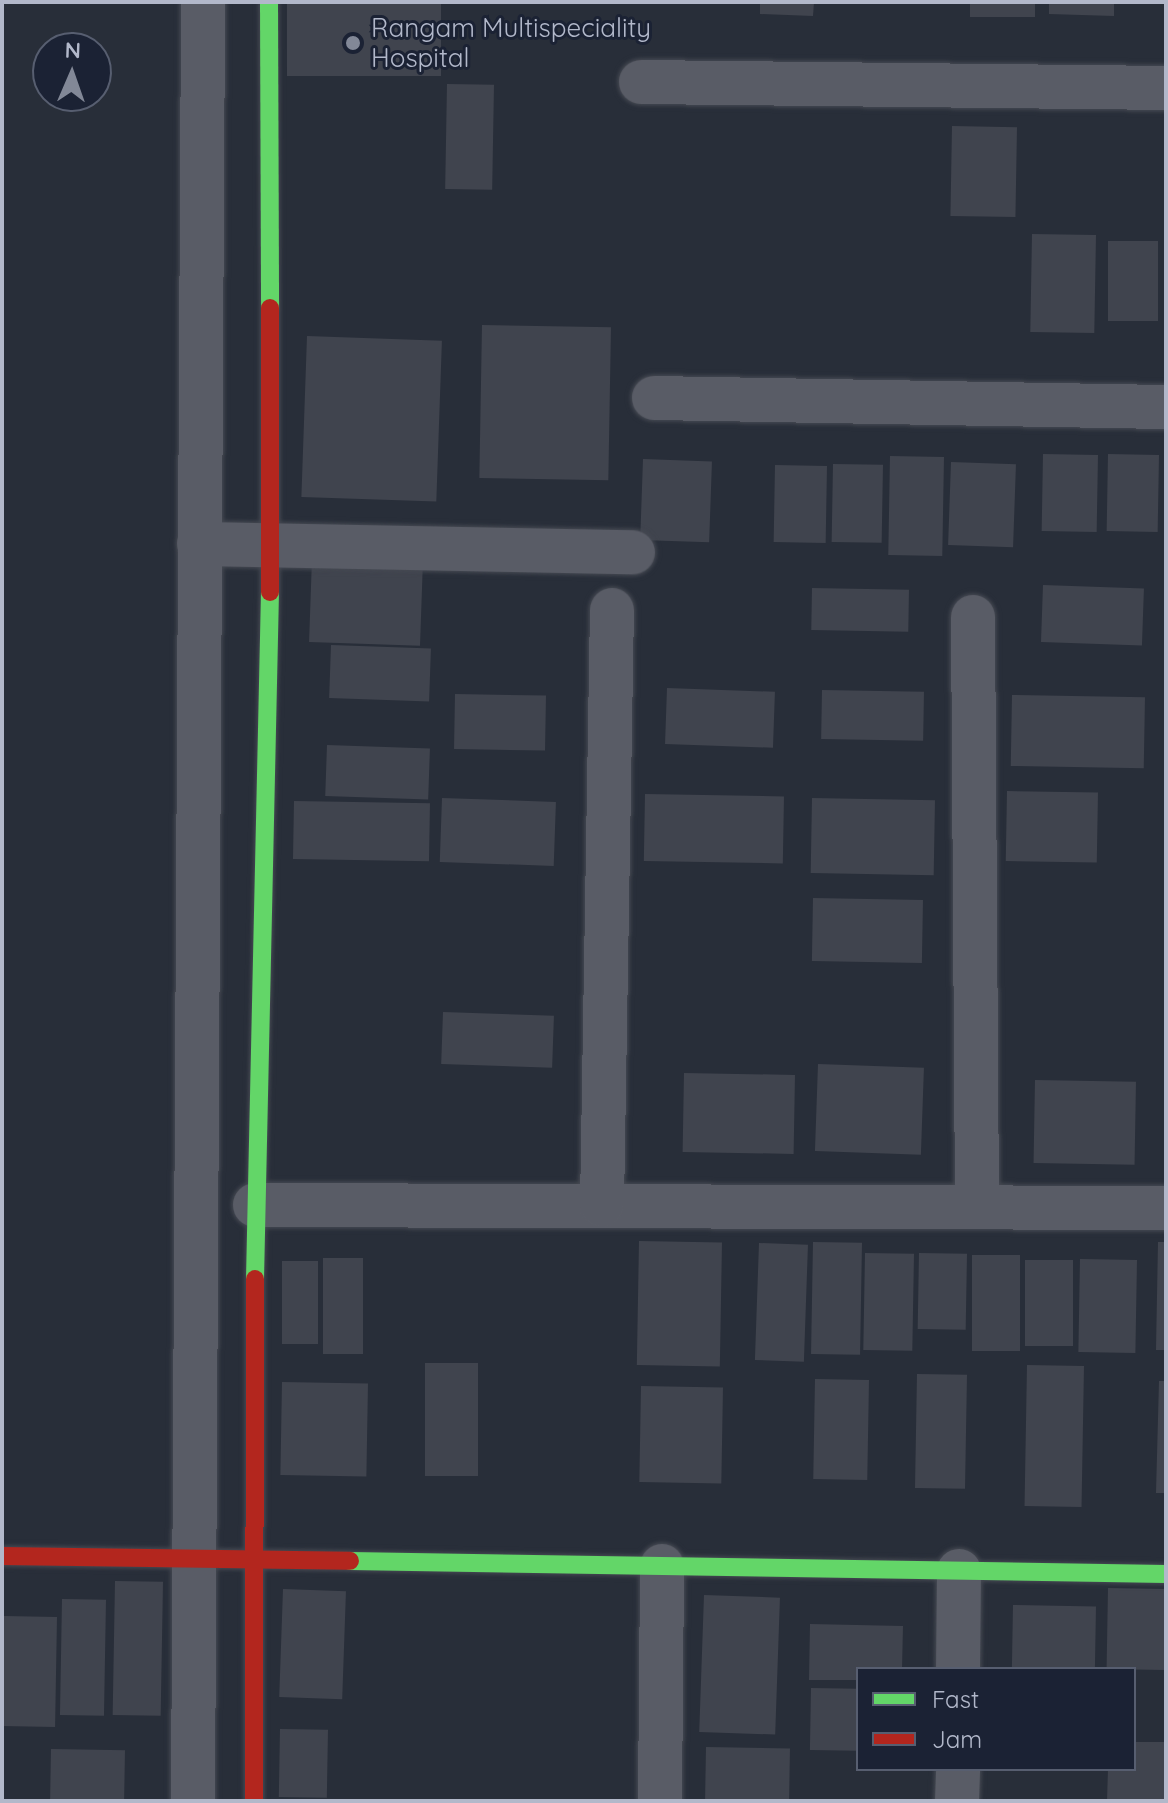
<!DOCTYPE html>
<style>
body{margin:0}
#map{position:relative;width:1168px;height:1803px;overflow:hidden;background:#282e39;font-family:Quicksand,sans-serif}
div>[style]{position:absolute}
.building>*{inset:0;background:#40444e;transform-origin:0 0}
.roads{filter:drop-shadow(0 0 2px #454952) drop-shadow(0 0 2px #454952)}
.street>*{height:44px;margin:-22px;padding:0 22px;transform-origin:22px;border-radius:22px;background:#595c66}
.fast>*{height:18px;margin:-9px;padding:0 9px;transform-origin:9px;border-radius:9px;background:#63d668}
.jam>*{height:18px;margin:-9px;padding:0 9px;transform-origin:9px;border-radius:9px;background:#b3261e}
.dots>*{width:22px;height:22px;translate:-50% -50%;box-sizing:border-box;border:4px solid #1b2234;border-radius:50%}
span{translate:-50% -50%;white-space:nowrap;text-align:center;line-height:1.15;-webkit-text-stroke:6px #1b2234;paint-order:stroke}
.poi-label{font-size:26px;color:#b2b8ca}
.left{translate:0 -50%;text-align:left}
.frame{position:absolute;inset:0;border:4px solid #b2b8ca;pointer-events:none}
.legend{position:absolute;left:856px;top:1667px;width:280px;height:104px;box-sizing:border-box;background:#1b2234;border:2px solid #575e70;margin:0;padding:10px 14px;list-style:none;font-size:24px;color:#b2b8ca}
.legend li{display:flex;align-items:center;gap:16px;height:40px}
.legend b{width:40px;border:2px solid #575e70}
.north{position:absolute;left:32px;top:32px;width:80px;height:80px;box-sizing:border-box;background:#1b2234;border:2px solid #575e70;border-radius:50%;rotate:2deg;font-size:22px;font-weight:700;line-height:32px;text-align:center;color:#b2b8ca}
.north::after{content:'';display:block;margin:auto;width:28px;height:36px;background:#828897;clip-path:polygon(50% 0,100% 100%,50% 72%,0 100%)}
</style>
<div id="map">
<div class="building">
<i style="left:287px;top:2px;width:154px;height:74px"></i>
<i style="clip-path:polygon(760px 2px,814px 2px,813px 16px,760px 14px)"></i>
<i style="left:970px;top:2px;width:65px;height:15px"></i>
<i style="clip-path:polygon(1049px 2px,1114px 2px,1114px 16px,1049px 14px)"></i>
<i style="left:447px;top:84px;width:47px;height:105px;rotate:1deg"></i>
<i style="left:952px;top:126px;width:65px;height:90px;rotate:1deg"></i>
<i style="left:1032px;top:234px;width:64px;height:98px;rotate:1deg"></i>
<i style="left:1108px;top:241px;width:50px;height:80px"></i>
<i style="left:482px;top:325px;width:129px;height:153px;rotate:1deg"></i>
<i style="left:307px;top:336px;width:135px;height:161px;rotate:2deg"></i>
<i style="left:1043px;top:454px;width:55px;height:77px;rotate:1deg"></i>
<i style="left:1108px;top:454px;width:51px;height:77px;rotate:1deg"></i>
<i style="left:890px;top:456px;width:54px;height:99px;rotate:1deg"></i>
<i style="left:643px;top:459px;width:69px;height:81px;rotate:2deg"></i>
<i style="left:951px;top:462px;width:65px;height:83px;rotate:2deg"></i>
<i style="left:833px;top:464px;width:50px;height:78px;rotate:1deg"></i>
<i style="left:775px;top:465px;width:52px;height:77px;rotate:1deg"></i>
<i style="left:312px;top:558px;width:111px;height:84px;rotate:2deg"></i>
<i style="left:1043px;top:585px;width:101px;height:57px;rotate:2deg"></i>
<i style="left:812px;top:588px;width:97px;height:42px;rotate:1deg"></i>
<i style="left:331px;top:645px;width:100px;height:53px;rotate:2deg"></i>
<i style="left:667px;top:688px;width:108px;height:56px;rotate:2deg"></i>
<i style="left:822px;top:690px;width:102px;height:49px;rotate:1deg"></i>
<i style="left:455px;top:694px;width:91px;height:55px;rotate:1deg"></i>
<i style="left:1012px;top:695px;width:133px;height:71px;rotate:1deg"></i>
<i style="left:327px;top:745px;width:103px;height:51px;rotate:2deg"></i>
<i style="left:1007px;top:791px;width:91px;height:70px;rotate:1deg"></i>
<i style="left:645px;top:794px;width:139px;height:67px;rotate:1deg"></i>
<i style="left:442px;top:798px;width:114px;height:64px;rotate:2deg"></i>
<i style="left:812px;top:798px;width:123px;height:75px;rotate:1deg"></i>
<i style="left:294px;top:801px;width:136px;height:58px;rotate:1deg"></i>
<i style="left:813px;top:898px;width:110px;height:63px;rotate:1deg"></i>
<i style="left:443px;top:1012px;width:111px;height:52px;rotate:2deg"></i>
<i style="left:818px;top:1064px;width:106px;height:87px;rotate:2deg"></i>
<i style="left:684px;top:1073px;width:111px;height:79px;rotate:1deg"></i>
<i style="left:1035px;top:1080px;width:101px;height:83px;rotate:1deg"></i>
<i style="left:639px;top:1241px;width:83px;height:124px;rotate:1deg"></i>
<i style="left:813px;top:1242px;width:49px;height:112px;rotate:1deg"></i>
<i style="clip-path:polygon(1158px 1242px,1166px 1242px,1166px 1350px,1156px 1350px)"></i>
<i style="left:759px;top:1243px;width:49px;height:117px;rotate:2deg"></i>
<i style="left:865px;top:1253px;width:49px;height:97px;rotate:1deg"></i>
<i style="left:919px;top:1253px;width:48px;height:76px;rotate:1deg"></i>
<i style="left:972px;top:1255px;width:48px;height:96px"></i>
<i style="left:323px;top:1258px;width:40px;height:96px"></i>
<i style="left:1080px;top:1259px;width:57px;height:93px;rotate:1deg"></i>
<i style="left:1025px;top:1260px;width:48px;height:86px"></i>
<i style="left:282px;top:1261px;width:36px;height:83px"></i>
<i style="left:425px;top:1363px;width:53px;height:113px"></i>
<i style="left:1027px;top:1365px;width:57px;height:141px;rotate:1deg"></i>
<i style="left:917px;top:1374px;width:50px;height:114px;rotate:1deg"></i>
<i style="left:815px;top:1379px;width:54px;height:100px;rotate:1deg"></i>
<i style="clip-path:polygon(1159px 1381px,1166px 1381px,1166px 1493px,1156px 1493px)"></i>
<i style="left:282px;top:1382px;width:86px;height:93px;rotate:1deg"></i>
<i style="left:641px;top:1386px;width:82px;height:96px;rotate:1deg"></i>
<i style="left:115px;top:1581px;width:48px;height:134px;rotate:1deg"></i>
<i style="left:1108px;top:1588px;width:58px;height:81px;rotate:1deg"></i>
<i style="left:283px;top:1589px;width:63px;height:108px;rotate:2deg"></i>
<i style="left:704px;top:1595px;width:76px;height:137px;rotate:2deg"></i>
<i style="left:62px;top:1599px;width:44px;height:116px;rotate:1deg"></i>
<i style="left:1013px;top:1605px;width:83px;height:64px;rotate:1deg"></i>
<i style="left:4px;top:1616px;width:53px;height:110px;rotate:1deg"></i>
<i style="clip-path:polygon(810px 1624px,903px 1626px,902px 1669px,858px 1669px,858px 1680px,809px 1680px)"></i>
<i style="left:811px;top:1688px;width:47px;height:62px;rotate:1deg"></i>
<i style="left:280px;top:1729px;width:48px;height:68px;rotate:1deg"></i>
<i style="clip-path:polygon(1134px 1742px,1166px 1742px,1166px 1801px,1107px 1801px,1108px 1769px,1134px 1769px)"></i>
<i style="left:706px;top:1747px;width:84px;height:54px;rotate:1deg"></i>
<i style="left:51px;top:1749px;width:74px;height:52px;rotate:1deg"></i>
</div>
<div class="roads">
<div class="street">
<i style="left:641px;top:82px;width:525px;rotate:0.65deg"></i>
<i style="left:654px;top:398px;width:512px;rotate:1.01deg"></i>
<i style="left:199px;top:544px;width:434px;rotate:1.1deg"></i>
<i style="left:973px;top:617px;width:590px;rotate:89.61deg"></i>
<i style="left:255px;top:1205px;width:911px;rotate:0.19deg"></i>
<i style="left:602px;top:1205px;width:595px;rotate:-89.04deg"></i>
<i style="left:958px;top:1669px;width:98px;rotate:-89.4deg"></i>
<i style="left:193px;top:1801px;width:1799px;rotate:-89.68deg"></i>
<i style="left:660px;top:1801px;width:235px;rotate:-89.5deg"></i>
<i style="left:957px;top:1801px;width:32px;rotate:-88deg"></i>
</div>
<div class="fast">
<i style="left:269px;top:2px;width:306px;rotate:89.8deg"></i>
<i style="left:255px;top:1279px;width:687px;rotate:-88.75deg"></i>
<i style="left:350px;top:1561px;width:816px;rotate:0.91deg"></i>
</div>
<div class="jam">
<i style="left:270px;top:592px;width:284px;rotate:-90deg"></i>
<i style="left:2px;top:1556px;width:348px;rotate:0.8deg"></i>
<i style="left:254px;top:1801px;width:522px;rotate:-89.89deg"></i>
</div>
</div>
<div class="dots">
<i style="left:353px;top:43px;background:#828897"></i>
</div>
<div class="poi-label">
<span class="left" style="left:371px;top:43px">Rangam Multispeciality<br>Hospital</span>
</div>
<div class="frame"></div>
<ul class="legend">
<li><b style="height:10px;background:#63d668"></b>Fast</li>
<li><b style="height:10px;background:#b3261e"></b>Jam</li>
</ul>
<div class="north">N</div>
</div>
